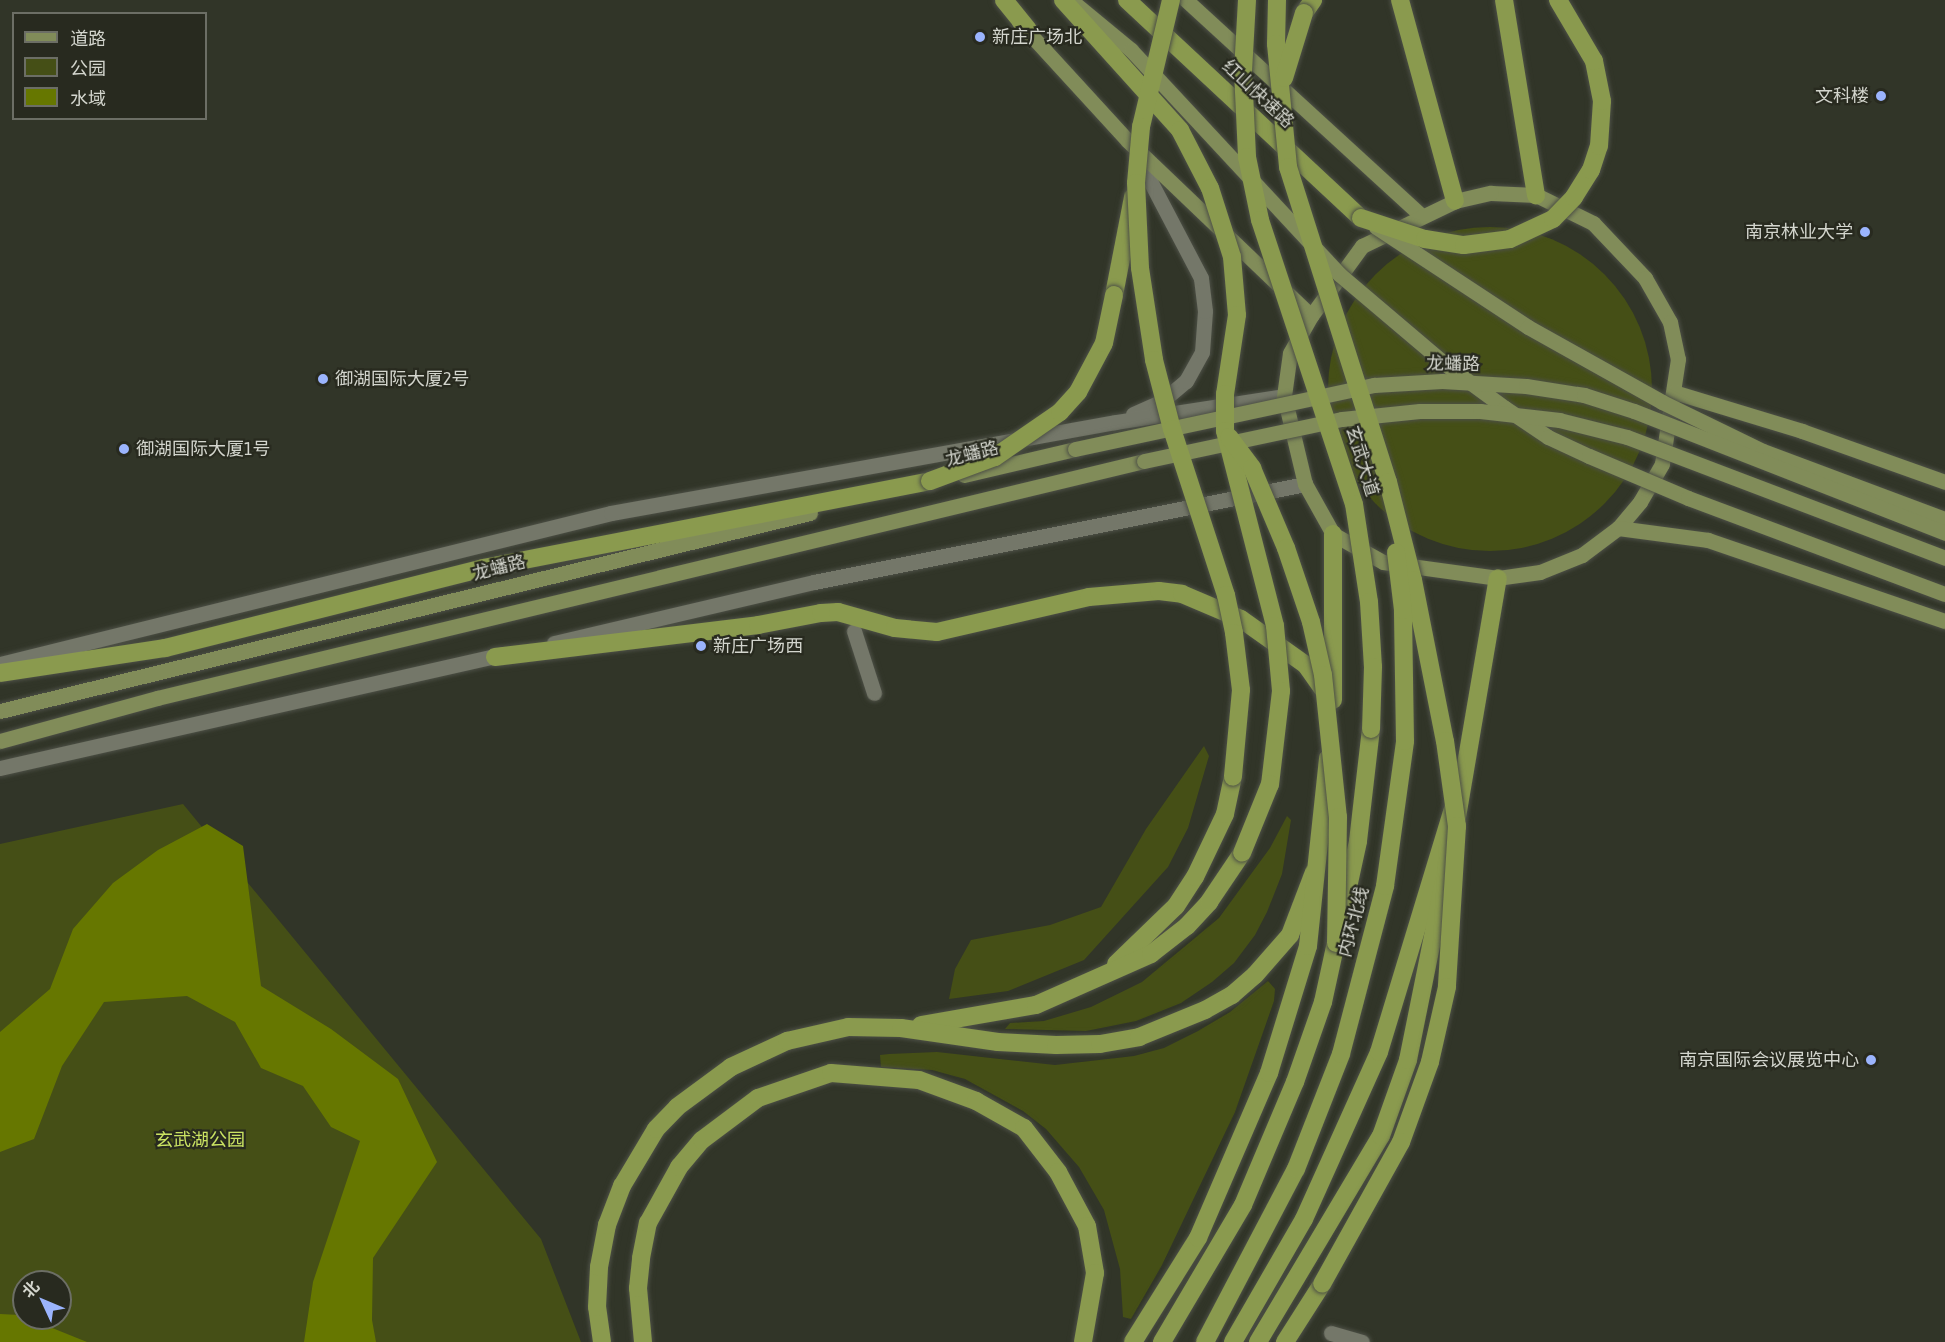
<!DOCTYPE html>
<meta charset="utf-8">
<style>
body{margin:0}
#map{position:relative;width:1945px;height:1342px;overflow:hidden;background:#313528;font-family:"Asap Condensed","Noto Sans SC",sans-serif}
div>[style]{position:absolute}
.green>*{inset:0;background:#454f16}
.round{border-radius:50%}
.water>*{inset:0;background:#670}
.roads{filter:drop-shadow(0 0 2px #4d5046) drop-shadow(0 0 2px #4d5046)}
.minor>*{height:15px;margin:-7.5px;padding:0 7.5px;transform-origin:7.5px;border-radius:7.5px;background:#747769}
.major>*{height:15px;margin:-7.5px;padding:0 7.5px;transform-origin:7.5px;border-radius:7.5px;background:#818c59}
.highway>*{height:18px;margin:-9px;padding:0 9px;transform-origin:9px;border-radius:9px;background:#8a9a4e}
.bridges{filter:drop-shadow(0 0 2px #4d5046) drop-shadow(0 0 2px #4d5046)}
.major-bridge>*{height:15px;margin:-7.5px;padding:0 7.5px;transform-origin:7.5px;border-radius:7.5px;background:#818c59}
.highway-bridge>*{height:18px;margin:-9px;padding:0 9px;transform-origin:9px;border-radius:9px;background:#8a9a4e}
.dots>*{width:16px;height:16px;translate:-50% -50%;box-sizing:border-box;border:3px solid #282a1f;border-radius:50%}
span{translate:-50% -50%;white-space:nowrap;text-align:center;line-height:1.15;-webkit-text-stroke:4.5px #282a1f;paint-order:stroke}
.poi-label{font-size:18px;color:#d3d5cd}
.left{translate:0 -50%;text-align:left}
.right{translate:-100% -50%;text-align:right}
.street-label{font-size:18px;color:#d3d5cd}
.park-label{font-size:18px;color:#cae362}
.legend{position:absolute;left:12px;top:12px;width:195px;height:108px;box-sizing:border-box;background:#282a1f;border:2px solid #6c6e65;margin:0;padding:8px 10px;list-style:none;font-size:18px;color:#d3d5cd}
.legend li{display:flex;align-items:center;gap:12px;height:30px}
.legend b{width:30px;border:2px solid #6c6e65}
.north{position:absolute;left:12px;top:1270px;width:60px;height:60px;box-sizing:border-box;background:#282a1f;border:2px solid #6c6e65;border-radius:50%;rotate:314deg;font-size:16px;font-weight:700;line-height:24px;text-align:center;color:#d3d5cd}
.north::after{content:'';display:block;margin:auto;width:21px;height:27px;background:#9bb4fd;clip-path:polygon(50% 0,100% 100%,50% 72%,0 100%)}
</style>
<div id="map">
<div class="green">
<i class="round" style="left:1328px;top:227px;width:324px;height:324px"></i>
<i style="clip-path:polygon(1204px 746px,1209px 756px,1188px 828px,1168px 867px,1084px 960px,1008px 991px,949px 999px,955px 969px,971px 940px,1050px 925px,1101px 907px,1146px 829px)"></i>
<i style="clip-path:polygon(evenodd,183px 804px,541px 1239px,581px 1342px,0 1342px,0 844px,183px 804px,24px 1282px,60px 1282px,60px 1318px,24px 1318px,24px 1282px)"></i>
<i style="clip-path:polygon(1287px 816px,1291px 820px,1282px 874px,1267px 912px,1255px 935px,1234px 963px,1212px 982px,1181px 1003px,1136px 1021px,1086px 1031px,1005px 1029px,1010px 1023px,1044px 1021px,1091px 1007px,1142px 982px,1219px 918px,1270px 848px)"></i>
<i style="clip-path:polygon(1268px 981px,1275px 989px,1274px 1001px,1235px 1112px,1162px 1265px,1131px 1319px,1123px 1317px,1120px 1269px,1104px 1210px,1079px 1167px,1046px 1129px,1023px 1111px,965px 1079px,932px 1070px,881px 1067px,880px 1055px,889px 1054px,937px 1052px,1055px 1065px,1134px 1056px,1164px 1048px,1198px 1031px,1230px 1012px)"></i>
</div>
<div class="water">
<i style="clip-path:polygon(207px 824px,243px 846px,261px 986px,331px 1029px,398px 1079px,437px 1162px,373px 1258px,372px 1320px,376px 1342px,304px 1342px,313px 1282px,360px 1141px,331px 1127px,303px 1086px,261px 1068px,235px 1022px,187px 996px,104px 1002px,62px 1066px,34px 1139px,0 1152px,0 1032px,50px 989px,73px 929px,113px 883px,158px 850px)"></i>
<i style="clip-path:polygon(0 1314px,20px 1315px,87px 1342px,0 1342px)"></i>
</div>
<div class="roads">
<div class="minor">
<i style="left:1133px;top:414px;width:32px;rotate:-24deg"></i>
<i style="left:1162px;top:401px;width:31px;rotate:-40deg"></i>
<i style="left:1186px;top:381px;width:33px;rotate:-61deg"></i>
<i style="left:1202px;top:352px;width:41px;rotate:-85.8deg"></i>
<i style="left:1205px;top:311px;width:33px;rotate:-97deg"></i>
<i style="left:1201px;top:278px;width:138px;rotate:-117.7deg"></i>
<i style="left:854px;top:631px;width:65px;rotate:72.1deg"></i>
<i style="left:554px;top:643px;width:267px;rotate:-13.2deg"></i>
<i style="left:814px;top:582px;width:501px;rotate:-11.29deg"></i>
<i style="left:0;top:664px;width:629px;rotate:-13.88deg"></i>
<i style="left:611px;top:513px;width:513px;rotate:-10.21deg"></i>
<i style="left:1116px;top:422px;width:170px;rotate:-8.8deg"></i>
<i style="left:0;top:768px;width:517px;rotate:-12.75deg"></i>
<i style="left:1331px;top:1333px;width:32px;rotate:16deg"></i>
</div>
<div class="major">
<i style="left:1186px;top:0;width:320px;rotate:42.5deg"></i>
<i style="left:1019px;top:22px;width:161px;rotate:47.5deg"></i>
<i style="left:1128px;top:141px;width:253px;rotate:43.7deg"></i>
<i style="left:1491px;top:193px;width:45px;rotate:2.5deg"></i>
<i style="left:1536px;top:195px;width:64px;rotate:26.2deg"></i>
<i style="left:1593px;top:223px;width:76px;rotate:46.6deg"></i>
<i style="left:1645px;top:278px;width:51px;rotate:60.4deg"></i>
<i style="left:1670px;top:322px;width:38px;rotate:78deg"></i>
<i style="left:1678px;top:359px;width:106px;rotate:98.7deg"></i>
<i style="left:1662px;top:464px;width:44px;rotate:120.1deg"></i>
<i style="left:1640px;top:502px;width:34px;rotate:130deg"></i>
<i style="left:1618px;top:528px;width:45px;rotate:143.1deg"></i>
<i style="left:1582px;top:555px;width:45px;rotate:158deg"></i>
<i style="left:1540px;top:572px;width:42px;rotate:171.9deg"></i>
<i style="left:1498px;top:578px;width:116px;rotate:-172.1deg"></i>
<i style="left:1383px;top:562px;width:57px;rotate:-150.8deg"></i>
<i style="left:1333px;top:534px;width:57px;rotate:-119.2deg"></i>
<i style="left:1305px;top:484px;width:90px;rotate:-103.4deg"></i>
<i style="left:1284px;top:396px;width:43px;rotate:-82.1deg"></i>
<i style="left:1290px;top:353px;width:43px;rotate:-60.4deg"></i>
<i style="left:1311px;top:316px;width:87px;rotate:-53.9deg"></i>
<i style="left:1362px;top:246px;width:103px;rotate:-25.8deg"></i>
<i style="left:1455px;top:201px;width:37px;rotate:-13deg"></i>
<i style="left:1674px;top:392px;width:134px;rotate:16.9deg"></i>
<i style="left:1802px;top:431px;width:152px;rotate:19.6deg"></i>
<i style="left:964px;top:475px;width:114px;rotate:-13.2deg"></i>
<i style="left:1618px;top:528px;width:91px;rotate:7.6deg"></i>
<i style="left:1708px;top:540px;width:250px;rotate:18.9deg"></i>
<i style="left:0;top:711px;width:834px;rotate:-13.74deg"></i>
<i style="left:0;top:741px;width:163px;rotate:-15.3deg"></i>
<i style="left:157px;top:698px;width:1015px;rotate:-13.5deg"></i>
</div>
<div class="highway">
<i style="left:1004px;top:0;width:38px;rotate:51deg"></i>
<i style="left:1127px;top:0;width:320px;rotate:43deg"></i>
<i style="left:1400px;top:0;width:208px;rotate:74.7deg"></i>
<i style="left:1504px;top:0;width:198px;rotate:80.7deg"></i>
<i style="left:1304px;top:13px;width:16px;rotate:-55deg"></i>
<i style="left:1114px;top:295px;width:100px;rotate:-79deg"></i>
<i style="left:1333px;top:534px;width:166px;rotate:90deg"></i>
<i style="left:495px;top:657px;width:265px;rotate:-6.9deg"></i>
<i style="left:758px;top:625px;width:64px;rotate:-10.8deg"></i>
<i style="left:821px;top:613px;width:17px;rotate:-3deg"></i>
<i style="left:838px;top:612px;width:59px;rotate:15.7deg"></i>
<i style="left:895px;top:628px;width:42px;rotate:5.4deg"></i>
<i style="left:937px;top:632px;width:156px;rotate:-13deg"></i>
<i style="left:1089px;top:597px;width:70px;rotate:-4.9deg"></i>
<i style="left:1159px;top:591px;width:23px;rotate:7deg"></i>
<i style="left:1182px;top:594px;width:64px;rotate:23deg"></i>
<i style="left:1241px;top:619px;width:80px;rotate:35.3deg"></i>
<i style="left:1306px;top:665px;width:35px;rotate:55deg"></i>
<i style="left:0;top:673px;width:167px;rotate:-8.6deg"></i>
<i style="left:165px;top:648px;width:328px;rotate:-14.1deg"></i>
<i style="left:483px;top:568px;width:455px;rotate:-11deg"></i>
<i style="left:1457px;top:817px;width:242px;rotate:-80.3deg"></i>
<i style="left:1116px;top:964px;width:83px;rotate:-44deg"></i>
<i style="left:1176px;top:906px;width:35px;rotate:-57deg"></i>
<i style="left:1195px;top:877px;width:70px;rotate:-64.5deg"></i>
<i style="left:1225px;top:814px;width:38px;rotate:-78deg"></i>
<i style="left:921px;top:1025px;width:117px;rotate:-9.9deg"></i>
<i style="left:1036px;top:1005px;width:126px;rotate:-23.9deg"></i>
<i style="left:1151px;top:954px;width:46px;rotate:-37.9deg"></i>
<i style="left:1187px;top:926px;width:33px;rotate:-47deg"></i>
<i style="left:1209px;top:902px;width:59px;rotate:-56deg"></i>
<i style="left:602px;top:1342px;width:35px;rotate:-98deg"></i>
<i style="left:597px;top:1307px;width:40px;rotate:-87.1deg"></i>
<i style="left:599px;top:1267px;width:43px;rotate:-79.2deg"></i>
<i style="left:607px;top:1225px;width:42px;rotate:-69deg"></i>
<i style="left:622px;top:1186px;width:66px;rotate:-59.2deg"></i>
<i style="left:656px;top:1129px;width:30px;rotate:-46deg"></i>
<i style="left:677px;top:1107px;width:67px;rotate:-36.5deg"></i>
<i style="left:731px;top:1067px;width:62px;rotate:-24.9deg"></i>
<i style="left:787px;top:1041px;width:63px;rotate:-12.9deg"></i>
<i style="left:848px;top:1027px;width:53px;rotate:1.1deg"></i>
<i style="left:901px;top:1028px;width:98px;rotate:8.2deg"></i>
<i style="left:998px;top:1042px;width:58px;rotate:3deg"></i>
<i style="left:1056px;top:1045px;width:44px;rotate:-1.3deg"></i>
<i style="left:1100px;top:1044px;width:40px;rotate:-10deg"></i>
<i style="left:1139px;top:1037px;width:71px;rotate:-22.2deg"></i>
<i style="left:1205px;top:1010px;width:31px;rotate:-29deg"></i>
<i style="left:1232px;top:995px;width:30px;rotate:-41deg"></i>
<i style="left:1255px;top:975px;width:53px;rotate:-48.8deg"></i>
<i style="left:1290px;top:935px;width:67px;rotate:-69.1deg"></i>
<i style="left:643px;top:1342px;width:54px;rotate:-95.3deg"></i>
<i style="left:638px;top:1288px;width:30px;rotate:-84deg"></i>
<i style="left:641px;top:1258px;width:36px;rotate:-79deg"></i>
<i style="left:648px;top:1223px;width:64px;rotate:-61deg"></i>
<i style="left:679px;top:1167px;width:35px;rotate:-50deg"></i>
<i style="left:702px;top:1140px;width:70px;rotate:-36.9deg"></i>
<i style="left:758px;top:1098px;width:77px;rotate:-18.9deg"></i>
<i style="left:831px;top:1073px;width:88px;rotate:4.5deg"></i>
<i style="left:919px;top:1080px;width:61px;rotate:20.2deg"></i>
<i style="left:976px;top:1101px;width:55px;rotate:29.4deg"></i>
<i style="left:1024px;top:1128px;width:56px;rotate:52.3deg"></i>
<i style="left:1058px;top:1172px;width:61px;rotate:61.8deg"></i>
<i style="left:1087px;top:1226px;width:48px;rotate:80.3deg"></i>
<i style="left:1095px;top:1273px;width:70px;rotate:99.9deg"></i>
<i style="left:1133px;top:1342px;width:123px;rotate:-58deg"></i>
<i style="left:1198px;top:1238px;width:180px;rotate:-66.7deg"></i>
<i style="left:1269px;top:1073px;width:133px;rotate:-72.9deg"></i>
<i style="left:1308px;top:946px;width:189px;rotate:-83.9deg"></i>
<i style="left:1162px;top:1342px;width:159px;rotate:-59.4deg"></i>
<i style="left:1243px;top:1205px;width:134px;rotate:-67.1deg"></i>
<i style="left:1295px;top:1082px;width:85px;rotate:-70.7deg"></i>
<i style="left:1323px;top:1002px;width:165px;rotate:-77.7deg"></i>
<i style="left:1358px;top:841px;width:113px;rotate:-83.4deg"></i>
<i style="left:1233px;top:1342px;width:142px;rotate:-60deg"></i>
<i style="left:1304px;top:1219px;width:183px;rotate:-65.8deg"></i>
<i style="left:1379px;top:1052px;width:261px;rotate:-73.1deg"></i>
<i style="left:1258px;top:1342px;width:240px;rotate:-59.2deg"></i>
<i style="left:1381px;top:1136px;width:81px;rotate:-70.4deg"></i>
<i style="left:1408px;top:1060px;width:208px;rotate:-78.6deg"></i>
<i style="left:1285px;top:1342px;width:69px;rotate:-57.5deg"></i>
</div>
</div>
<div class="bridges">
<div class="major-bridge">
<i style="left:1073px;top:2px;width:75px;rotate:39.6deg"></i>
<i style="left:1131px;top:50px;width:306px;rotate:47.1deg"></i>
<i style="left:1339px;top:274px;width:139px;rotate:40.3deg"></i>
<i style="left:1445px;top:364px;width:74px;rotate:36.3deg"></i>
<i style="left:1505px;top:408px;width:52px;rotate:34deg"></i>
<i style="left:1548px;top:437px;width:45px;rotate:24.9deg"></i>
<i style="left:1589px;top:456px;width:108px;rotate:23deg"></i>
<i style="left:1688px;top:498px;width:274px;rotate:20.5deg"></i>
<i style="left:1376px;top:227px;width:182px;rotate:33.3deg"></i>
<i style="left:1528px;top:327px;width:154px;rotate:29.2deg"></i>
<i style="left:1662px;top:402px;width:112px;rotate:25.9deg"></i>
<i style="left:1763px;top:451px;width:194px;rotate:20.5deg"></i>
<i style="left:1075px;top:449px;width:306px;rotate:-12.1deg"></i>
<i style="left:1374px;top:385px;width:68px;rotate:-3.4deg"></i>
<i style="left:1442px;top:381px;width:84px;rotate:3.4deg"></i>
<i style="left:1526px;top:386px;width:59px;rotate:8.8deg"></i>
<i style="left:1584px;top:395px;width:52px;rotate:17.7deg"></i>
<i style="left:1634px;top:411px;width:334px;rotate:21.4deg"></i>
<i style="left:1144px;top:461px;width:202px;rotate:-12deg"></i>
<i style="left:1342px;top:419px;width:78px;rotate:-5.9deg"></i>
<i style="left:1420px;top:411px;width:60px"></i>
<i style="left:1480px;top:411px;width:80px;rotate:6.5deg"></i>
<i style="left:1559px;top:420px;width:70px;rotate:14deg"></i>
<i style="left:1627px;top:437px;width:340px;rotate:20.8deg"></i>
</div>
<div class="highway-bridge">
<i style="left:1063px;top:0;width:175px;rotate:48deg"></i>
<i style="left:1180px;top:130px;width:65px;rotate:62.7deg"></i>
<i style="left:1210px;top:188px;width:72px;rotate:72.3deg"></i>
<i style="left:1232px;top:257px;width:58px;rotate:85.1deg"></i>
<i style="left:1237px;top:315px;width:80px;rotate:98.6deg"></i>
<i style="left:1225px;top:394px;width:37px;rotate:90deg"></i>
<i style="left:1225px;top:431px;width:201px;rotate:75.6deg"></i>
<i style="left:1275px;top:626px;width:65px;rotate:84.7deg"></i>
<i style="left:1281px;top:691px;width:94px;rotate:96.7deg"></i>
<i style="left:1270px;top:784px;width:74px;rotate:112.1deg"></i>
<i style="left:1171px;top:0;width:130px;rotate:103.3deg"></i>
<i style="left:1141px;top:127px;width:56px;rotate:95.1deg"></i>
<i style="left:1136px;top:183px;width:85px;rotate:87.3deg"></i>
<i style="left:1140px;top:268px;width:93px;rotate:81.3deg"></i>
<i style="left:1154px;top:360px;width:71px;rotate:75.4deg"></i>
<i style="left:1172px;top:429px;width:175px;rotate:72deg"></i>
<i style="left:1226px;top:595px;width:39px;rotate:78deg"></i>
<i style="left:1234px;top:633px;width:57px;rotate:83deg"></i>
<i style="left:1241px;top:690px;width:87px;rotate:95.3deg"></i>
<i style="left:1247px;top:0;width:71px;rotate:93.2deg"></i>
<i style="left:1243px;top:71px;width:86px;rotate:87.3deg"></i>
<i style="left:1247px;top:157px;width:64px;rotate:78.3deg"></i>
<i style="left:1260px;top:220px;width:299px;rotate:71.7deg"></i>
<i style="left:1354px;top:504px;width:99px;rotate:81.3deg"></i>
<i style="left:1369px;top:602px;width:65px;rotate:86.5deg"></i>
<i style="left:1373px;top:667px;width:62px;rotate:91.8deg"></i>
<i style="left:1277px;top:0;width:44px;rotate:91.3deg"></i>
<i style="left:1276px;top:44px;width:124px;rotate:84.4deg"></i>
<i style="left:1288px;top:167px;width:330px;rotate:72.4deg"></i>
<i style="left:1388px;top:482px;width:101px;rotate:75.7deg"></i>
<i style="left:1413px;top:580px;width:164px;rotate:78.8deg"></i>
<i style="left:1445px;top:741px;width:86px;rotate:82deg"></i>
<i style="left:1457px;top:826px;width:161px;rotate:93.6deg"></i>
<i style="left:1447px;top:987px;width:77px;rotate:102.8deg"></i>
<i style="left:1430px;top:1062px;width:85px;rotate:109.9deg"></i>
<i style="left:1401px;top:1142px;width:162px;rotate:119.1deg"></i>
<i style="left:1284px;top:78px;width:68px;rotate:-72.9deg"></i>
<i style="left:1361px;top:218px;width:67px;rotate:18.2deg"></i>
<i style="left:1425px;top:239px;width:39px;rotate:9deg"></i>
<i style="left:1464px;top:245px;width:46px;rotate:-7.4deg"></i>
<i style="left:1510px;top:239px;width:47px;rotate:-24.9deg"></i>
<i style="left:1553px;top:219px;width:30px;rotate:-46deg"></i>
<i style="left:1574px;top:197px;width:32px;rotate:-58deg"></i>
<i style="left:1591px;top:170px;width:25px;rotate:-72deg"></i>
<i style="left:1599px;top:146px;width:45px;rotate:-86.2deg"></i>
<i style="left:1602px;top:101px;width:41px;rotate:-101.3deg"></i>
<i style="left:1594px;top:61px;width:71px;rotate:-120.5deg"></i>
<i style="left:1229px;top:437px;width:39px;rotate:53deg"></i>
<i style="left:1252px;top:468px;width:87px;rotate:67deg"></i>
<i style="left:1286px;top:548px;width:78px;rotate:71.3deg"></i>
<i style="left:1311px;top:622px;width:54px;rotate:77.2deg"></i>
<i style="left:1323px;top:675px;width:143px;rotate:84deg"></i>
<i style="left:1338px;top:817px;width:126px;rotate:90.9deg"></i>
<i style="left:930px;top:481px;width:69px;rotate:-20.3deg"></i>
<i style="left:995px;top:457px;width:79px;rotate:-34.7deg"></i>
<i style="left:1060px;top:412px;width:27px;rotate:-48deg"></i>
<i style="left:1078px;top:392px;width:55px;rotate:-62deg"></i>
<i style="left:1104px;top:343px;width:49px;rotate:-78.2deg"></i>
<i style="left:1205px;top:1342px;width:195px;rotate:-62.3deg"></i>
<i style="left:1296px;top:1169px;width:123px;rotate:-68.6deg"></i>
<i style="left:1341px;top:1054px;width:174px;rotate:-75.3deg"></i>
<i style="left:1385px;top:886px;width:146px;rotate:-82.1deg"></i>
<i style="left:1405px;top:741px;width:131px;rotate:-90.9deg"></i>
<i style="left:1403px;top:610px;width:58px;rotate:-96.9deg"></i>
</div>
</div>
<div class="dots">
<i style="left:980px;top:37px;background:#9bb4fd"></i>
<i style="left:1881px;top:96px;background:#9bb4fd"></i>
<i style="left:1865px;top:232px;background:#9bb4fd"></i>
<i style="left:323px;top:379px;background:#9bb4fd"></i>
<i style="left:124px;top:449px;background:#9bb4fd"></i>
<i style="left:701px;top:646px;background:#9bb4fd"></i>
<i style="left:1871px;top:1060px;background:#9bb4fd"></i>
</div>
<div class="poi-label">
<span class="left" style="left:992px;top:37px">新庄广场北</span>
<span class="right" style="left:1869px;top:96px">文科楼</span>
<span class="right" style="left:1853px;top:232px">南京林业大学</span>
<span class="left" style="left:335px;top:379px">御湖国际大厦2号</span>
<span class="left" style="left:136px;top:449px">御湖国际大厦1号</span>
<span class="left" style="left:713px;top:646px">新庄广场西</span>
<span class="right" style="left:1859px;top:1060px">南京国际会议展览中心</span>
</div>
<div class="street-label">
<span style="left:1258px;top:94px;rotate:43deg">红山快速路</span>
<span style="left:1453px;top:364px;rotate:1deg">龙蟠路</span>
<span style="left:972px;top:454px;rotate:-14deg">龙蟠路</span>
<span style="left:1362px;top:461px;rotate:73deg">玄武大道</span>
<span style="left:499px;top:568px;rotate:-14deg">龙蟠路</span>
<span style="left:1354px;top:922px;rotate:-75deg">内环北线</span>
</div>
<div class="park-label">
<span style="left:200px;top:1140px">玄武湖公园</span>
</div>
<ul class="legend">
<li><b style="height:8px;background:#818c59"></b>道路</li>
<li><b style="height:16px;background:#454f16"></b>公园</li>
<li><b style="height:16px;background:#670"></b>水域</li>
</ul>
<div class="north">北</div>
</div>
